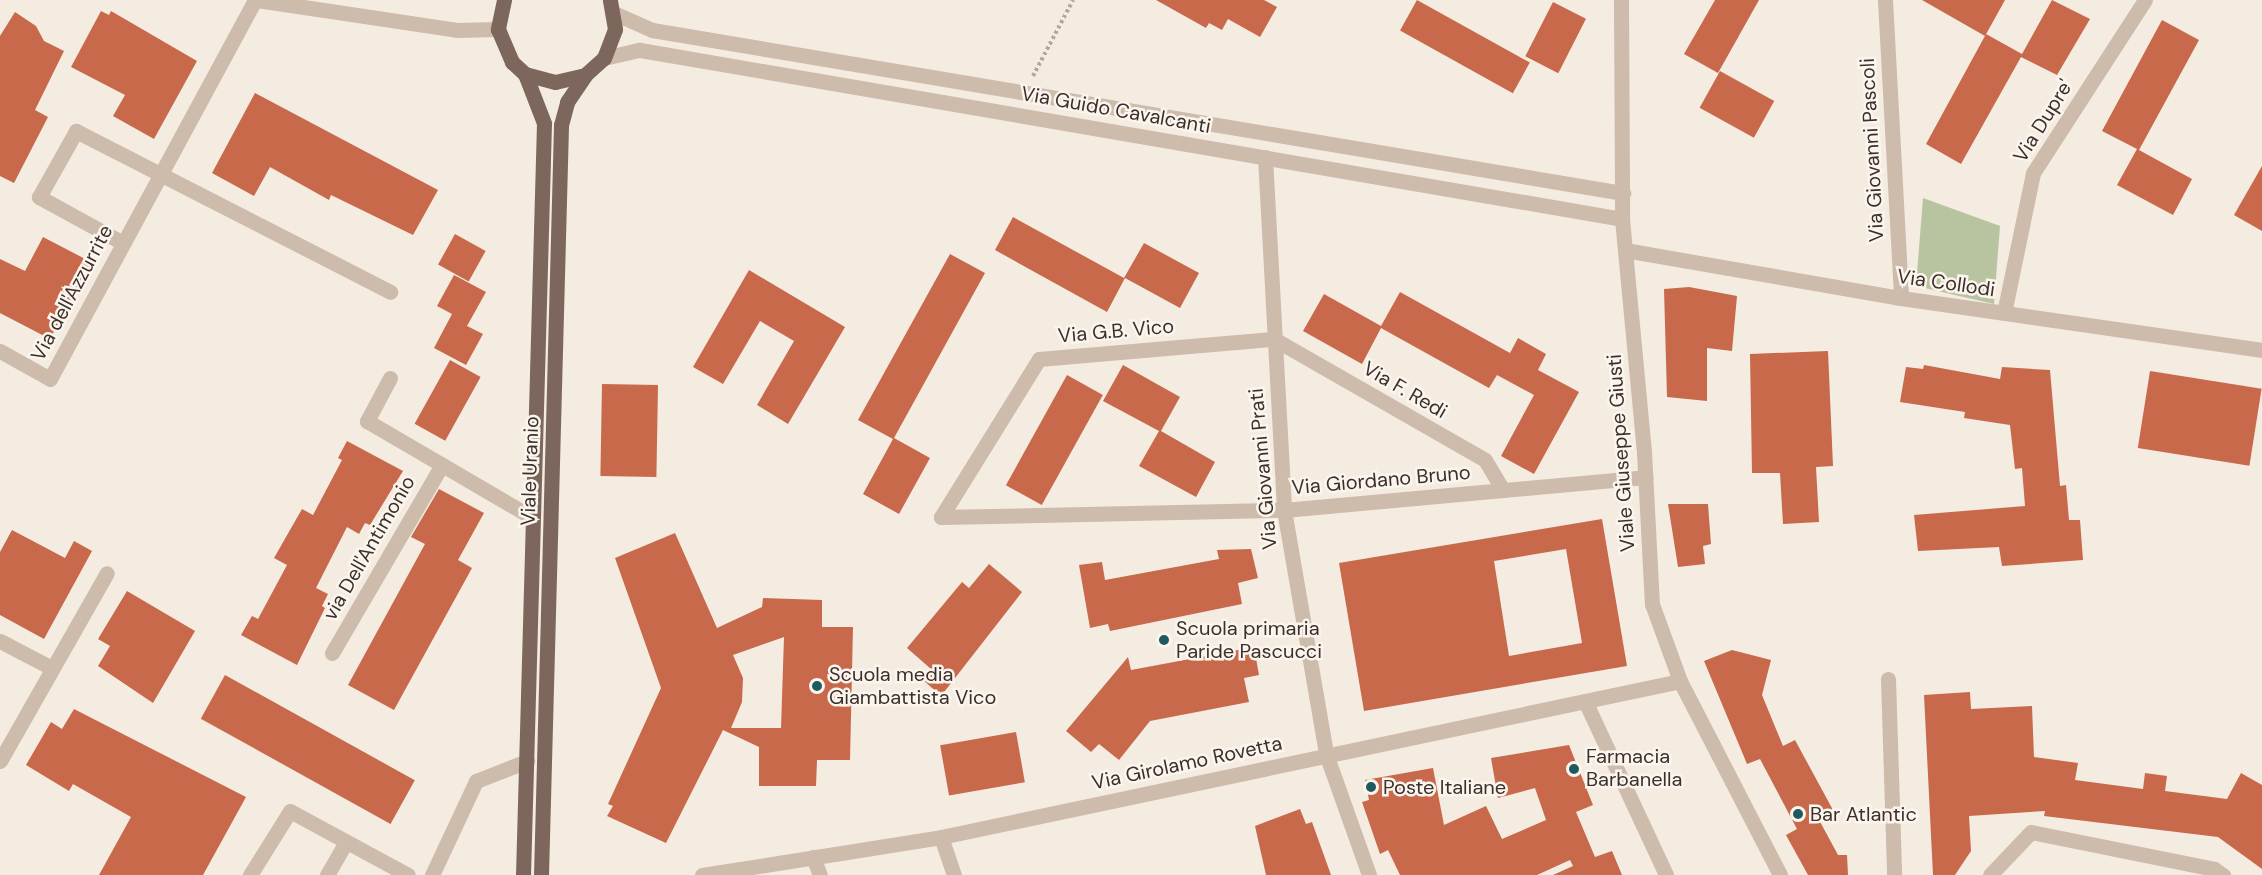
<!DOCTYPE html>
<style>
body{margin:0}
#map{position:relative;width:2262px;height:875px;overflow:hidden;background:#f4ebe1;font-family:"DM Sans",sans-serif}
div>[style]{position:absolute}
.green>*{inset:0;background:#b8c4a0}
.building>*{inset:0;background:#c8694b;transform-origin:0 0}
.path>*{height:4px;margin-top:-2px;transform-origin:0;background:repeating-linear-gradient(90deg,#b9a596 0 3px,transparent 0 6px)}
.minor>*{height:15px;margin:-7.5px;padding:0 7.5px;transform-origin:7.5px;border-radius:7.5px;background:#cdbbac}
.major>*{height:15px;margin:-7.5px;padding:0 7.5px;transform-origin:7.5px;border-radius:7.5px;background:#7d675c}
.dots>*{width:16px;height:16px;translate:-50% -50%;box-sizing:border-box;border:3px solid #fbf5ee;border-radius:50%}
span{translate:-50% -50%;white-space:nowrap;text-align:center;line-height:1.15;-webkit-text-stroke:5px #fbf5ee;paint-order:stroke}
.street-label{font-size:20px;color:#3b302b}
.poi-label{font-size:20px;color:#3b302b}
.left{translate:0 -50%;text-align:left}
</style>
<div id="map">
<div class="green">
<i style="clip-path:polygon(1923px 198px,2000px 226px,1994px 304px,1916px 286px)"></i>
</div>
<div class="building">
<i style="clip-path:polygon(1156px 0,1264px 0,1277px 7px,1260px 37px,1228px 19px,1222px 30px,1209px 23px,1206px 28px)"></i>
<i style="left:1417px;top:0;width:129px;height:35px;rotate:29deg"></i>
<i style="clip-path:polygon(1715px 0,1759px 0,1718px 73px,1684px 54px)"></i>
<i style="clip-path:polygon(1922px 0,2005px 0,1985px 36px)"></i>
<i style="clip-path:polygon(2052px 0,2090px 19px,2057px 75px,2021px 57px,1961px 164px,1926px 144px,1986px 34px,2022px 54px)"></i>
<i style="left:1553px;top:2px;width:37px;height:61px;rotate:27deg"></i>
<i style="clip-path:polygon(101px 11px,109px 15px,111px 11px,197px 61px,154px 139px,113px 116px,125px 95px,71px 67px)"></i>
<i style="clip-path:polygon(15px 12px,36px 26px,44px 41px,64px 51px,35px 110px,48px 117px,14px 183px,0 176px,0 36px)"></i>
<i style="clip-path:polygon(2162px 20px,2199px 40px,2139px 150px,2192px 179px,2173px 215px,2117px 185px,2137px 149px,2102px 131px)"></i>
<i style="left:1720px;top:71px;width:62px;height:42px;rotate:29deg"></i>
<i style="clip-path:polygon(255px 93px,438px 190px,413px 235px,331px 195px,329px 200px,270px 167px,254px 196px,212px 173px)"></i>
<i style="clip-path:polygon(2262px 166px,2262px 231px,2234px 215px)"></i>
<i style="clip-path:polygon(1013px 217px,1124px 278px,1144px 243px,1199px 273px,1180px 308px,1125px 278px,1107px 312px,995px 250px)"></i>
<i style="left:455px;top:234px;width:35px;height:35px;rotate:29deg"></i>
<i style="clip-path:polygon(43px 237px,91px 262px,50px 339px,0 313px,0 259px,25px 271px)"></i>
<i style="clip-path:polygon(950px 254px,985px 273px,894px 438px,930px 458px,899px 514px,863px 494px,893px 439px,858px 420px)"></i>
<i style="clip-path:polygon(749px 270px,845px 327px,788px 424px,757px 405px,794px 341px,760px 321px,723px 384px,693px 367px)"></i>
<i style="clip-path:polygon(454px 275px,486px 292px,467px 326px,483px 334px,466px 365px,434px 348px,452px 314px,437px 306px)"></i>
<i style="clip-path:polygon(1689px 287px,1737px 296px,1732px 351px,1707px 348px,1707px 401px,1667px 397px,1664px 289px)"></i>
<i style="clip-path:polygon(1400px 292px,1510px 353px,1518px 338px,1546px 354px,1538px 370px,1579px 392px,1534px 474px,1501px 456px,1534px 395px,1497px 375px,1489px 388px,1381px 328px,1362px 364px,1303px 331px,1324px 294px,1381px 326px)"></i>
<i style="clip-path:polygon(1828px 351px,1833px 466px,1816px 467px,1819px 522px,1783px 524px,1780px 473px,1752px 473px,1750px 354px)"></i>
<i style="left:450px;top:360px;width:35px;height:73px;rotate:29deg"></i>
<i style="clip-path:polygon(1123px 365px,1180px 397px,1161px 431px,1215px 462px,1196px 497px,1139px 466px,1159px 431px,1103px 401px)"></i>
<i style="clip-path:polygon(1924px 365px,2000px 379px,2002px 367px,2050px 370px,2060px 486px,2066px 485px,2069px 520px,2080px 520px,2083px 560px,2002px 566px,1999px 547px,1918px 551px,1914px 515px,2025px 506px,2022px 468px,2015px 469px,2010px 425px,1964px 418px,1965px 412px,1900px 402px,1906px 367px,1923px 369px)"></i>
<i style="left:2150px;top:371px;width:113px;height:78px;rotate:9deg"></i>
<i style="left:1067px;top:375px;width:41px;height:126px;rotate:29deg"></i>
<i style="left:602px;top:384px;width:56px;height:92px;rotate:1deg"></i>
<i style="clip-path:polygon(347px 441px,403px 471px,370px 525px,365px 523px,359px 534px,347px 527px,316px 588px,328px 594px,322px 606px,325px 608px,297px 665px,241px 635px,252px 616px,258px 619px,287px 565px,274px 558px,302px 509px,313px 515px,342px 460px,338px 458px)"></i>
<i style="clip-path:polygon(439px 489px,484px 513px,458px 560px,472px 568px,394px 710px,348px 685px,425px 544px,411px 537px)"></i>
<i style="clip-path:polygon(1668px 504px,1708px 504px,1711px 544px,1703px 546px,1705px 564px,1678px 567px)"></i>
<i style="clip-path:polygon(evenodd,1602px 519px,1627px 666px,1364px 711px,1339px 563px,1602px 519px,1566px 549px,1582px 643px,1509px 656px,1494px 561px,1566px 549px)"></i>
<i style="clip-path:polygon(12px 530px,65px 558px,74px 541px,92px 551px,44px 639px,0 615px,0 552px)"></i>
<i style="clip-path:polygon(evenodd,675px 533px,717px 628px,762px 607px,763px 598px,822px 600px,822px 627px,853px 627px,850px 760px,817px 760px,816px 786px,759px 786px,759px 747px,723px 730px,666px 843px,607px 816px,613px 806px,608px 804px,661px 688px,615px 558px,675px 533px,784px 637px,781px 728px,731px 728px,742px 702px,743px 678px,733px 655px,784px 637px)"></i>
<i style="clip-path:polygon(1251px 549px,1258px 578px,1238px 583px,1242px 604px,1110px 631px,1108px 624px,1090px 628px,1079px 565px,1102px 562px,1105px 580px,1219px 559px,1217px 550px)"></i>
<i style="clip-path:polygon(989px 564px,1022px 592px,941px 696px,922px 679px,931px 669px,907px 648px,962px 582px,969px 588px)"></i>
<i style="clip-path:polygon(127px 591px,195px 631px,153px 703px,98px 666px,110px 646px,98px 639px)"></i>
<i style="clip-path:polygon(1254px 647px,1259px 675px,1244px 678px,1249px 702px,1150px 721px,1119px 760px,1099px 744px,1091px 752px,1066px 731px,1128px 657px,1131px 670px)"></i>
<i style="clip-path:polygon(1732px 650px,1771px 660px,1762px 695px,1783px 746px,1795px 740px,1833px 810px,1818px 818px,1838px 855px,1847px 855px,1848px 875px,1808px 875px,1786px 835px,1797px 829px,1760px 759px,1747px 764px,1704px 661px)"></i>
<i style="left:225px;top:675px;width:217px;height:50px;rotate:29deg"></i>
<i style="clip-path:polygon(1970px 692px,1971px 709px,2032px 706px,2034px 757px,2078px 763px,2075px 780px,2143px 789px,2145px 773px,2167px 776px,2165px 791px,2227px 799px,2241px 773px,2262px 785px,2262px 869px,2218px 837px,2044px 816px,2045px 811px,1969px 816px,1971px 851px,1955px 875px,1933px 875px,1924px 695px)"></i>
<i style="clip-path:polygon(74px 709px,246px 797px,203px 875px,99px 875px,131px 817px,73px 784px,69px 791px,26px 765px,51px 722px,62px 729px)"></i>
<i style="left:1016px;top:732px;width:51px;height:77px;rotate:80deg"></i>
<i style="clip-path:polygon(1569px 745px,1593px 805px,1576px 812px,1595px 857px,1612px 851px,1622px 875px,1553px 875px,1573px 866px,1570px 860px,1537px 875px,1400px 875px,1388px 850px,1380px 854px,1362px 802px,1369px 800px,1365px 780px,1433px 768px,1444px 825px,1486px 806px,1502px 839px,1546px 820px,1535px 788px,1498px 798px,1491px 758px)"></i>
<i style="clip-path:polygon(1300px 809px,1306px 824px,1312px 822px,1331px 875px,1266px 875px,1255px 826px)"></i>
</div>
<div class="path">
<i style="left:1033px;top:76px;width:86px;rotate:-62.2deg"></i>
</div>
<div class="minor">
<i style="left:257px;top:0;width:202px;rotate:8.5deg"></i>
<i style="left:457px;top:30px;width:41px;rotate:-1.4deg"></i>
<i style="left:1621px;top:0;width:219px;rotate:89.7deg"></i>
<i style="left:1622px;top:219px;width:234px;rotate:84.6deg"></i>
<i style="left:1644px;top:452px;width:152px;rotate:87deg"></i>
<i style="left:1652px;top:604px;width:82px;rotate:70deg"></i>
<i style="left:1680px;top:681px;width:218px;rotate:62.7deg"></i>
<i style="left:1885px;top:0;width:298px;rotate:86.9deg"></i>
<i style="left:614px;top:13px;width:42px;rotate:24.1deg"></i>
<i style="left:652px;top:30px;width:985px;rotate:9.53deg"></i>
<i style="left:604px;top:58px;width:37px;rotate:-13deg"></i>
<i style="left:640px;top:50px;width:996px;rotate:9.76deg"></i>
<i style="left:1265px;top:157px;width:354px;rotate:86.9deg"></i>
<i style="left:1284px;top:510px;width:248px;rotate:80.2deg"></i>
<i style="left:1326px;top:754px;width:128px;rotate:70.4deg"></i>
<i style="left:123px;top:243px;width:96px;rotate:-151.3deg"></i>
<i style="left:39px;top:197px;width:76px;rotate:-60.7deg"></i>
<i style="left:76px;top:131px;width:353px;rotate:27.1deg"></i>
<i style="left:1625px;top:250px;width:280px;rotate:9.9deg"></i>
<i style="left:1901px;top:298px;width:365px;rotate:8.2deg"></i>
<i style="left:2004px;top:313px;width:143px;rotate:-78.3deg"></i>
<i style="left:2033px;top:173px;width:206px;rotate:-57.1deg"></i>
<i style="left:0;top:351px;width:57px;rotate:29.2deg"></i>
<i style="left:50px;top:379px;width:431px;rotate:-61.6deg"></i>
<i style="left:390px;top:378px;width:49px;rotate:118.1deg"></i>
<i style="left:367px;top:421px;width:192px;rotate:30.3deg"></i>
<i style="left:941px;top:517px;width:343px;rotate:-1.2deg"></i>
<i style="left:1284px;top:510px;width:363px;rotate:-5.2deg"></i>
<i style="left:941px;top:517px;width:186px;rotate:-58.2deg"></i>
<i style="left:1039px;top:359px;width:236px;rotate:-4.9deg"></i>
<i style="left:1274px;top:339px;width:243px;rotate:29.8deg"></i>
<i style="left:1485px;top:460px;width:35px;rotate:59deg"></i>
<i style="left:0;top:641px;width:56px;rotate:27.5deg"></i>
<i style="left:332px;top:653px;width:218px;rotate:-59.7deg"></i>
<i style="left:1888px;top:679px;width:196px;rotate:88.2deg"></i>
<i style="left:1585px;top:701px;width:192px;rotate:65deg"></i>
<i style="left:0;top:761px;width:216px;rotate:-60.4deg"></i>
<i style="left:941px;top:837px;width:40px;rotate:71.1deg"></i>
<i style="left:813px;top:857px;width:19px;rotate:69deg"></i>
<i style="left:250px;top:875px;width:75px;rotate:-58deg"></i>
<i style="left:290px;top:811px;width:134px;rotate:28.5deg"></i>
<i style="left:327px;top:875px;width:38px;rotate:-60deg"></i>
<i style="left:432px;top:875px;width:104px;rotate:-64.9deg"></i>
<i style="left:476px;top:781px;width:55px;rotate:-21.4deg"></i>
<i style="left:702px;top:875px;width:242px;rotate:-9deg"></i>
<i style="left:941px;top:837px;width:755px;rotate:-11.92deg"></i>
<i style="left:1990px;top:875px;width:59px;rotate:-46.4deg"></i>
<i style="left:2031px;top:832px;width:187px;rotate:11.4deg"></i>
<i style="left:2214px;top:869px;width:11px;rotate:34deg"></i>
</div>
<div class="major">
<i style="left:504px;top:0;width:30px;rotate:102deg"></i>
<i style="left:498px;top:29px;width:36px;rotate:67deg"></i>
<i style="left:512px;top:62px;width:18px;rotate:43deg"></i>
<i style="left:525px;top:74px;width:31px;rotate:15deg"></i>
<i style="left:555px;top:82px;width:31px;rotate:-13deg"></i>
<i style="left:585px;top:75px;width:25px;rotate:-42deg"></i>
<i style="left:604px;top:58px;width:31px;rotate:-69deg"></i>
<i style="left:615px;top:29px;width:29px;rotate:-100deg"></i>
<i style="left:523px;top:875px;width:752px;rotate:-88.4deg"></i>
<i style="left:544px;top:123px;width:53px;rotate:-111.2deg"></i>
<i style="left:541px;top:875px;width:750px;rotate:-88.47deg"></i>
<i style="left:561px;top:125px;width:24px;rotate:-75deg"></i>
<i style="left:567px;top:102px;width:32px;rotate:-56deg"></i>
</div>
<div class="dots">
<i style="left:1164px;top:640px;background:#1f5a5e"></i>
<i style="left:817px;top:686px;background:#1f5a5e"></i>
<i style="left:1574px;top:769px;background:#1f5a5e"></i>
<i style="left:1371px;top:787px;background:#1f5a5e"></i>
<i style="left:1798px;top:814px;background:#1f5a5e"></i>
</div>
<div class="street-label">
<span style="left:1116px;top:110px;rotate:10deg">Via Guido Cavalcanti</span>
<span style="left:2043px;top:121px;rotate:-58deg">Via Dupre'</span>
<span style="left:1872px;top:150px;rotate:-93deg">Via Giovanni Pascoli</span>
<span style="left:1946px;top:283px;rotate:8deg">Via Collodi</span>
<span style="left:72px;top:293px;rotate:-62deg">Via dell'Azzurrite</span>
<span style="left:1116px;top:331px;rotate:-5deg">Via G.B. Vico</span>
<span style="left:1405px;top:390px;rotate:30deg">Via F. Redi</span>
<span style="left:1621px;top:453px;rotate:-94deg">Viale Giuseppe Giusti</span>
<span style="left:1263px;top:469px;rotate:-95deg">Via Giovanni Prati</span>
<span style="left:530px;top:471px;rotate:-88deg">Viale Uranio</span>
<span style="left:1381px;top:480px;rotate:-5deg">Via Giordano Bruno</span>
<span style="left:369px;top:548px;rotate:-60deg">via Dell'Antimonio</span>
<span style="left:1187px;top:763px;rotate:-12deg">Via Girolamo Rovetta</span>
</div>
<div class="poi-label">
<span class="left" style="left:1176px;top:640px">Scuola primaria<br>Paride Pascucci</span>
<span class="left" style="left:829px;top:686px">Scuola media<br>Giambattista Vico</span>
<span class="left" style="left:1586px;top:768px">Farmacia<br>Barbanella</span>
<span class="left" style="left:1383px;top:787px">Poste Italiane</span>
<span class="left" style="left:1810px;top:814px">Bar Atlantic</span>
</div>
</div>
